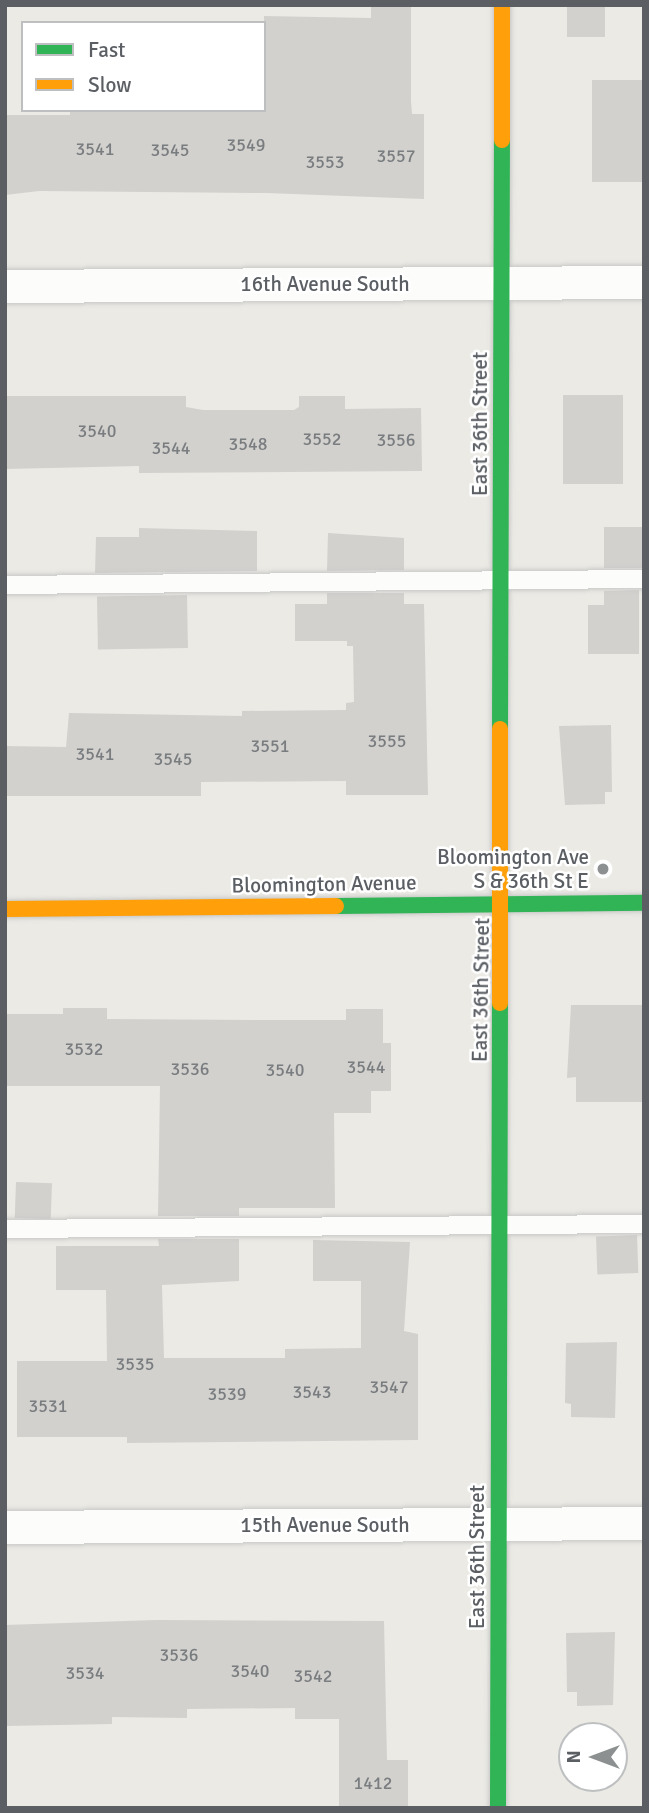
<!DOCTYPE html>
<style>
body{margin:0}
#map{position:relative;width:649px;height:1813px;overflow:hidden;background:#ebeae5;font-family:Signika,sans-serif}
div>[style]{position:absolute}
.building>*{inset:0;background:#d2d1ce;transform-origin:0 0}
.roads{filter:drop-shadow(0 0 2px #c8c8c7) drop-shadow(0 0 2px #c8c8c7)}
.lane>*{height:18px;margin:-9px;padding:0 9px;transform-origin:9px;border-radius:9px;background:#fcfcfb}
.street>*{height:33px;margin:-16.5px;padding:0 16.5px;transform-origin:16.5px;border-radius:16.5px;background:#fcfcfb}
.fast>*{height:16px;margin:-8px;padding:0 8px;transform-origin:8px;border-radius:8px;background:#30b455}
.slow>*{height:16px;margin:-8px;padding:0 8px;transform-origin:8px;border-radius:8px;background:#ff9f0a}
.dots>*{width:19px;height:19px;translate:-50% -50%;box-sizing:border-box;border:4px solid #fff;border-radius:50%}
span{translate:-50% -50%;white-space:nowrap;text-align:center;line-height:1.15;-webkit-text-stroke:5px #fff;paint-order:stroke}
.number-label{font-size:18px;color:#7a7d80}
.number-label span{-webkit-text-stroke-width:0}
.street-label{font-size:21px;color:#5b5f64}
.poi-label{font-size:21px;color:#5b5f64}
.right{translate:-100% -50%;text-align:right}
.frame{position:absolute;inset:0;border:7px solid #5b5f64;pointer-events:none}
.legend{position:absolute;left:21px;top:21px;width:245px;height:91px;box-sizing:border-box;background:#fff;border:2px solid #bdbfc1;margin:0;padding:9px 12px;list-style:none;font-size:21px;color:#5b5f64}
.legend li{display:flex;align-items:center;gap:14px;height:35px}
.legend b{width:35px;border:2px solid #bdbfc1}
.north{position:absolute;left:558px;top:1722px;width:70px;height:70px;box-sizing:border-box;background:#fff;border:2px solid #bdbfc1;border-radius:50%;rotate:270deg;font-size:19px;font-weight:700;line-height:28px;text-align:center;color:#5b5f64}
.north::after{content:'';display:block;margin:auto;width:24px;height:32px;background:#8d9091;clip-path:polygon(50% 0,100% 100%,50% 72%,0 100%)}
</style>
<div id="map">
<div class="building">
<i style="clip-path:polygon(371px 5px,411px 5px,411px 101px,412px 114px,424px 114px,424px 199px,267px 193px,39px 191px,5px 195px,5px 115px,70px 115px,70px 110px,264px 110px,264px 16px,371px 18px)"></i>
<i style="left:567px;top:5px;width:38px;height:32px"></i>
<i style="left:592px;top:80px;width:52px;height:102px"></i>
<i style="left:563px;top:395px;width:60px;height:89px"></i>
<i style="clip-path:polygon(5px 396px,186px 396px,186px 407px,203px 410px,294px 410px,299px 407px,299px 396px,345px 396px,345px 409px,421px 408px,422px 471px,139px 473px,139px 466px,5px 469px)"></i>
<i style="left:604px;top:527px;width:40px;height:41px"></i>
<i style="clip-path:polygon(139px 528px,257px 531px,257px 571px,95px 573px,96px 537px,139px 537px)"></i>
<i style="clip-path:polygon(328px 533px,404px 538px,404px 570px,327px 571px)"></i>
<i style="clip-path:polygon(639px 590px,639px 654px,588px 654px,588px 605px,604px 605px,604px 591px)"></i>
<i style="clip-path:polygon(327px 593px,404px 593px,404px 604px,424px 604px,428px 795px,346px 795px,346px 781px,201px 782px,201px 796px,5px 796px,5px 746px,66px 747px,69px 713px,242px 716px,242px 711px,346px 710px,346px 703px,354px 702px,353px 646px,347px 646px,347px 641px,295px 641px,295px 604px,327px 604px)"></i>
<i style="left:187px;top:595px;width:53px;height:90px;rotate:89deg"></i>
<i style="clip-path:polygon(611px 725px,612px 792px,605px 792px,605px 804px,565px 805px,559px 726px)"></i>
<i style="clip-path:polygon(571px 1005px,644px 1005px,644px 1102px,576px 1102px,576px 1077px,567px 1078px)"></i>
<i style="clip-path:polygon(63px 1008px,107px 1008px,107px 1019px,254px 1020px,346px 1020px,346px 1009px,383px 1009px,383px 1043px,391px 1043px,391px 1091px,371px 1091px,371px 1113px,334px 1113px,335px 1208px,239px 1208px,239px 1216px,158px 1216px,160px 1086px,5px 1086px,5px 1014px,63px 1014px)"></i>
<i style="left:16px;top:1182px;width:36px;height:36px;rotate:2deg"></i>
<i style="left:637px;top:1235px;width:38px;height:41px;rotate:88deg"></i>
<i style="clip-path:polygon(158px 1239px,239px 1239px,239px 1281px,162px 1285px,164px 1358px,285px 1358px,285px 1349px,361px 1348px,361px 1281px,313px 1281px,313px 1240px,410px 1242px,404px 1331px,418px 1334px,418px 1440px,127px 1443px,127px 1437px,17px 1437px,17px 1361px,107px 1361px,106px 1290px,56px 1290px,56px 1246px,159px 1246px)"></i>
<i style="clip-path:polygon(617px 1342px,615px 1418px,571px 1417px,571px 1404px,565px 1403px,566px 1343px)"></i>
<i style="clip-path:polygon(156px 1620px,384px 1621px,387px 1760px,408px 1760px,408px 1807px,339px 1808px,339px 1719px,295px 1719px,295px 1708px,187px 1709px,187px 1718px,112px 1717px,112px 1724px,5px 1726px,5px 1625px)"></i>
<i style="clip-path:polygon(615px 1632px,613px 1705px,577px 1706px,577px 1692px,567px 1692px,566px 1633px)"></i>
</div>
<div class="roads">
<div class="lane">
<i style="left:5px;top:585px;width:639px;rotate:-0.54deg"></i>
<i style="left:5px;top:1229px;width:639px;rotate:-0.45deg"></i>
</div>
<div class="street">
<i style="left:5px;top:286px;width:639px;rotate:-0.36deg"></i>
<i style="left:5px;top:1527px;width:639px;rotate:-0.36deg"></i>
</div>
<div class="fast">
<i style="left:500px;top:729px;width:589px;rotate:-89.81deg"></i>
<i style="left:336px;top:906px;width:308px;rotate:-0.6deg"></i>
<i style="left:498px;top:1808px;width:805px;rotate:-89.86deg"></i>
</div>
<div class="slow">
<i style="left:502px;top:140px;width:135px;rotate:-90deg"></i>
<i style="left:5px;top:909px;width:331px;rotate:-0.5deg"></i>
<i style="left:500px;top:1003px;width:274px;rotate:-90deg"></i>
</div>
</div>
<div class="dots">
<i style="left:603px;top:869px;background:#8d9091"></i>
</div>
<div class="number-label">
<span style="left:246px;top:145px">3549</span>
<span style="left:95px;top:149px">3541</span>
<span style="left:170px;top:150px">3545</span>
<span style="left:396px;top:156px">3557</span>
<span style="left:325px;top:162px">3553</span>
<span style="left:97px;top:431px">3540</span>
<span style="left:322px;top:439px">3552</span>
<span style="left:396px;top:440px">3556</span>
<span style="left:248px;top:444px">3548</span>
<span style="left:171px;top:448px">3544</span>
<span style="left:387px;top:741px">3555</span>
<span style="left:270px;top:746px">3551</span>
<span style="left:95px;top:754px">3541</span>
<span style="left:173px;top:759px">3545</span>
<span style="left:84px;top:1049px">3532</span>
<span style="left:366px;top:1067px">3544</span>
<span style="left:190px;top:1069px">3536</span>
<span style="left:285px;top:1070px">3540</span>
<span style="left:135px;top:1364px">3535</span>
<span style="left:389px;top:1387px">3547</span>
<span style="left:312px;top:1392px">3543</span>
<span style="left:227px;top:1394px">3539</span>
<span style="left:48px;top:1406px">3531</span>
<span style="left:179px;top:1655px">3536</span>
<span style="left:250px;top:1671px">3540</span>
<span style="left:85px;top:1673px">3534</span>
<span style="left:313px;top:1676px">3542</span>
<span style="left:373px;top:1783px">1412</span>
</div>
<div class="street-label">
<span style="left:325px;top:284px">16th Avenue South</span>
<span style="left:480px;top:424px;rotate:-90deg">East 36th Street</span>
<span style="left:324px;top:884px;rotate:-1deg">Bloomington Avenue</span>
<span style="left:481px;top:990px;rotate:-89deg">East 36th Street</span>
<span style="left:325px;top:1525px">15th Avenue South</span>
<span style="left:477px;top:1557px;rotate:-90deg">East 36th Street</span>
</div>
<div class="poi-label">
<span class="right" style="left:589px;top:869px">Bloomington Ave<br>S &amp; 36th St E</span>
</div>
<div class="frame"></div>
<ul class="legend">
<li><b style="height:9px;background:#30b455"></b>Fast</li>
<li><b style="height:9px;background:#ff9f0a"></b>Slow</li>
</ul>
<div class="north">N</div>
</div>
